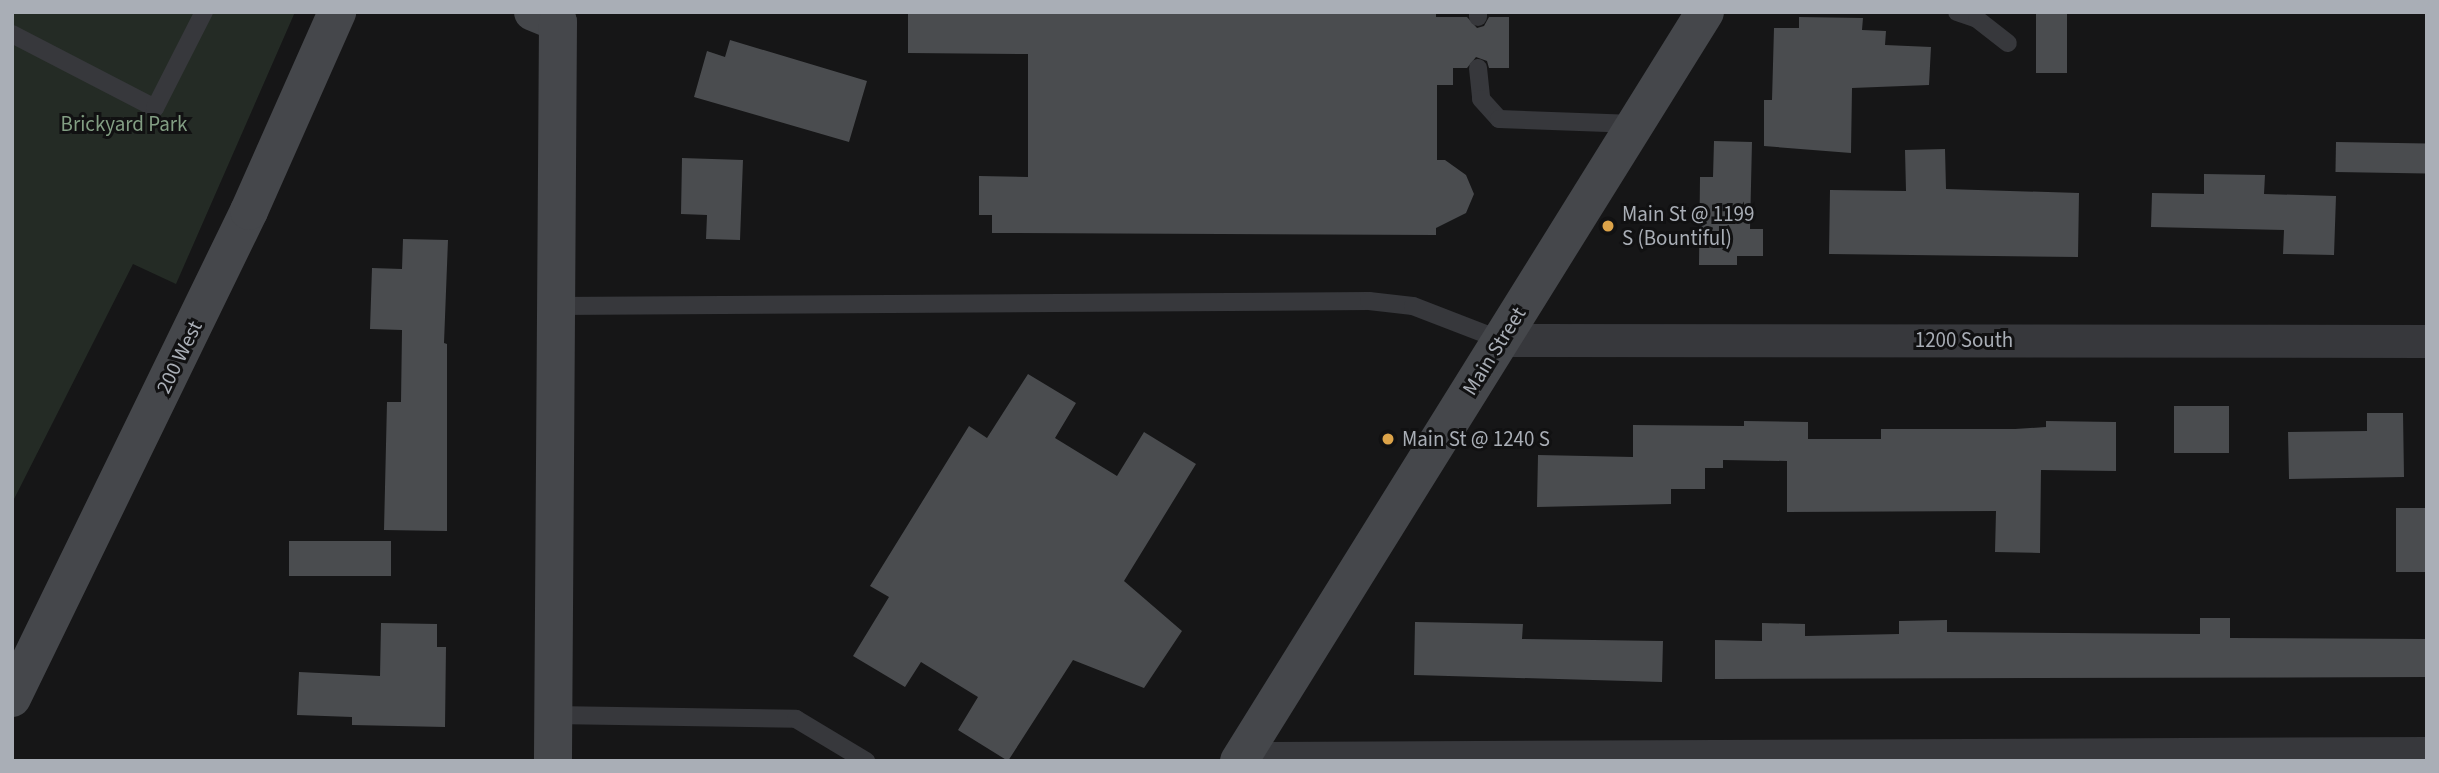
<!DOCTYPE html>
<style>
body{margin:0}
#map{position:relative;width:2439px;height:773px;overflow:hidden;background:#161617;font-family:"Source Sans 3",sans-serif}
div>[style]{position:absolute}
.green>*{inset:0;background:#242b25}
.building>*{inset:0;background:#4a4c4f;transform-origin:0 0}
.lane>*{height:18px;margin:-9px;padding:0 9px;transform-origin:9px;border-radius:9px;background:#37383c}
.street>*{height:33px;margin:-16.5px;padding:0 16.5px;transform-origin:16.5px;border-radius:16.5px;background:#37383c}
.secondary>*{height:38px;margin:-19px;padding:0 19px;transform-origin:19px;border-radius:19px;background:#45474b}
.dots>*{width:19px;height:19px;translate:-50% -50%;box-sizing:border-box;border:4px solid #111112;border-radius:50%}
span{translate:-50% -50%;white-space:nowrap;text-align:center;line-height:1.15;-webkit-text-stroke:6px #111112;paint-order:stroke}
.park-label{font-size:21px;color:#829e83}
.poi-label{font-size:21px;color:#a9aeb6}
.left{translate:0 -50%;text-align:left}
.street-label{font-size:21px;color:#a9aeb6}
.frame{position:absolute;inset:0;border:14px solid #a9aeb6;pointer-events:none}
</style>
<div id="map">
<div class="green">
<i style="clip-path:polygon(12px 12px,295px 12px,176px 284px,133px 264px,12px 503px)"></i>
</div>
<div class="building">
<i style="clip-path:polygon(908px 12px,1436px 12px,1436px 17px,1467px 17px,1477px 28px,1484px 26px,1489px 17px,1509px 17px,1509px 68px,1489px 68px,1487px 61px,1476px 57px,1467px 68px,1453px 68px,1453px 85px,1437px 85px,1437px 160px,1445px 160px,1466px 175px,1474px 194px,1466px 213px,1436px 228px,1436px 235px,992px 233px,992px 215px,979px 215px,979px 176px,1028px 177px,1028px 54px,908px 53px)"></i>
<i style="left:2036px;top:12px;width:31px;height:61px"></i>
<i style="clip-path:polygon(1799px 17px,1863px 18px,1862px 30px,1886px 31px,1885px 45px,1931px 47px,1929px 85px,1852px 88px,1851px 153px,1764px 146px,1764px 100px,1772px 100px,1774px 28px,1799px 28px)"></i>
<i style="clip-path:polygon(730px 40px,867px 81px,849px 142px,694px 97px,707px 51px,725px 57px)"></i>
<i style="clip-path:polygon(1714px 141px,1752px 142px,1750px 229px,1763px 229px,1763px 256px,1737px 256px,1737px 265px,1699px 265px,1700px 177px,1713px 177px)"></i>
<i style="left:2336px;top:142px;width:91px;height:30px;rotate:1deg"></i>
<i style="clip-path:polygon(1945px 149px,1946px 189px,2079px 193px,2078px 257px,1829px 254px,1830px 190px,1906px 191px,1905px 150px)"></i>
<i style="clip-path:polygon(682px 158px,743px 160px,740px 240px,706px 239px,707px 215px,681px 214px)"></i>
<i style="clip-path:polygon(2204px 174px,2265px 175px,2264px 194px,2336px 196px,2334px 255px,2283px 254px,2284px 230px,2151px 227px,2152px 193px,2204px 194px)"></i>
<i style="clip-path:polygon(403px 239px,448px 240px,444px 343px,447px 344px,447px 531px,384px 530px,387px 402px,401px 402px,402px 330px,370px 329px,372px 268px,402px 269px)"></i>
<i style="clip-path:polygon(1028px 374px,1076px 403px,1055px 438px,1117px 476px,1144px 432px,1196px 464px,1124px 581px,1182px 631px,1144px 688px,1073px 660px,1008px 761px,958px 730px,978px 697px,921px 662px,905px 687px,853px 656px,889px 597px,870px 586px,969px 426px,987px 438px)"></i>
<i style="left:2174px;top:406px;width:55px;height:47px"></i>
<i style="clip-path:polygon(2367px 413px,2403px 413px,2404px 477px,2289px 479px,2288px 432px,2367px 431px)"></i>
<i style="clip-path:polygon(1744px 421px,1808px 422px,1808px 439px,1881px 439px,1881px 429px,2015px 429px,2046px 427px,2046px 421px,2116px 422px,2116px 471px,2041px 470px,2040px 553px,1995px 552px,1996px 511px,1787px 512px,1787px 461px,1723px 460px,1723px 468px,1705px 468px,1705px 489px,1671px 489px,1671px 504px,1537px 507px,1538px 455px,1633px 457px,1633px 425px,1744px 426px)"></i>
<i style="left:2396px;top:508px;width:31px;height:64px"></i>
<i style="left:391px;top:541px;width:35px;height:102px;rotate:90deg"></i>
<i style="clip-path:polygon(2200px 618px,2230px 618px,2230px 638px,2427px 639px,2427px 677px,1715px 679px,1715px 640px,1762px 641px,1762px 623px,1805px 624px,1805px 636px,1899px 634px,1899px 621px,1947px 620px,1947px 632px,2200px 634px)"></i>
<i style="clip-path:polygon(1415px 622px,1523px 624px,1522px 639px,1663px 641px,1662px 682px,1414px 675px)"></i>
<i style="clip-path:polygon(381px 623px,437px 624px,437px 647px,446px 647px,445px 727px,352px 725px,352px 717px,297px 715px,299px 672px,380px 676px)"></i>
</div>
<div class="lane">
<i style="left:1957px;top:12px;width:21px;rotate:19deg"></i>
<i style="left:1977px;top:19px;width:39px;rotate:38deg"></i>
<i style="left:1478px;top:17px;width:5px;rotate:-90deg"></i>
<i style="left:12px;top:34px;width:161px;rotate:27.4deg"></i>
<i style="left:155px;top:108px;width:108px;rotate:-63deg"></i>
<i style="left:1478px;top:68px;width:31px;rotate:84deg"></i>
<i style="left:1481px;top:99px;width:27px;rotate:48deg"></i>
<i style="left:1499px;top:119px;width:136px;rotate:2.1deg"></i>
<i style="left:556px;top:306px;width:813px;rotate:-0.35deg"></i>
<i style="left:1369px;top:301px;width:44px;rotate:6.5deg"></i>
<i style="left:1413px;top:306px;width:94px;rotate:21.1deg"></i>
<i style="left:553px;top:715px;width:243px;rotate:0.9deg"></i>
<i style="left:796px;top:719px;width:82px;rotate:31deg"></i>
</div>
<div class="street">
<i style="left:1501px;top:340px;width:926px;rotate:0.06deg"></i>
<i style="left:1240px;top:758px;width:1187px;rotate:-0.24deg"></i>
</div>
<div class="secondary">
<i style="left:533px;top:12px;width:27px;rotate:22deg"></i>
<i style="left:558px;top:22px;width:739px;rotate:90.39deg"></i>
<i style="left:12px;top:698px;width:542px;rotate:-64.05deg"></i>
<i style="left:249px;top:211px;width:218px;rotate:-66.1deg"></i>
<i style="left:1239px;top:761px;width:882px;rotate:-58.11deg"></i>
</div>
<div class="dots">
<i style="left:1608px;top:226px;background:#dca349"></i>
<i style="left:1388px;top:439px;background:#dca349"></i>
</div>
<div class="park-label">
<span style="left:124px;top:124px">Brickyard Park</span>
</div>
<div class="poi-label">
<span class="left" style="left:1622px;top:226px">Main St @ 1199<br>S (Bountiful)</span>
<span class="left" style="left:1402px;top:439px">Main St @ 1240 S</span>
</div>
<div class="street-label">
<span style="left:1964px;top:340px">1200 South</span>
<span style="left:1494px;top:351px;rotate:-58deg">Main Street</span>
<span style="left:179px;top:357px;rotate:-64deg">200 West</span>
</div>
<div class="frame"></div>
</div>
